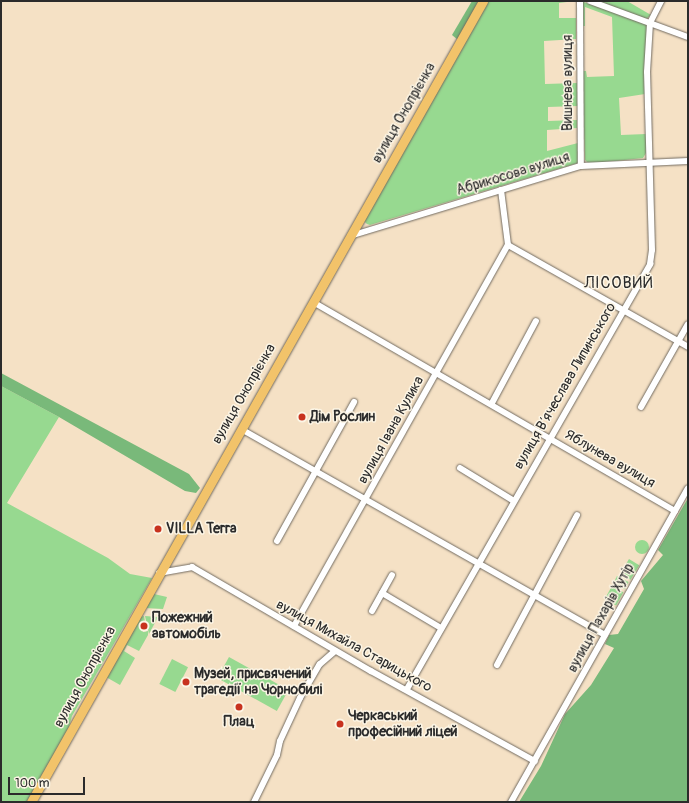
<!DOCTYPE html>
<meta charset="utf-8">
<style>
body{margin:0}
#map{position:relative;width:689px;height:803px;overflow:hidden;background:#f5e1c5;font-family:Pangolin,sans-serif}
div>[style]{position:absolute}
.green>*{inset:0;background:#97d990;transform-origin:0 0}
.round{border-radius:50%}
.forest>*{inset:0;background:#79b97a}
.roads{filter:drop-shadow(0 0 1px #726b61) drop-shadow(0 0 1px #726b61)}
.street>*{height:6px;margin:-3px;padding:0 3px;transform-origin:3px;border-radius:3px;background:#fff}
.primary>*{height:9px;margin:-4.5px;padding:0 4.5px;transform-origin:4.5px;border-radius:4.5px;background:#f2c36a}
.dots>*{width:11px;height:11px;translate:-50% -50%;box-sizing:border-box;border:2px solid #fcf5e5;border-radius:50%}
span{translate:-50% -50%;white-space:nowrap;text-align:center;line-height:1.15;-webkit-text-stroke:3px #fcf5e5;paint-order:stroke}
.street-label{font-size:14px;color:#2b2b2b}
.poi-label{font-size:14px;color:#2b2b2b;font-weight:700}
.left{translate:0 -50%;text-align:left}
.quarter-label{font-size:16px;color:#2b2b2b;letter-spacing:1px}
.frame{position:absolute;inset:0;border:2px solid #2b2b2b;pointer-events:none}
.scale{position:absolute;left:8px;top:777px;width:77px;height:18px;box-sizing:border-box;border:2px solid #2b2b2b;border-top:0;padding-left:5px;font-size:12px;line-height:14px;white-space:nowrap;color:#2b2b2b;-webkit-text-stroke:3px #fcf5e5;paint-order:stroke}
</style>
<div id="map">
<div class="green">
<i style="clip-path:polygon(488px 1px,575px 1px,559px 3px,559px 18px,576px 18px,576px 39px,544px 41px,545px 84px,577px 83px,578px 106px,548px 107px,548px 121px,577px 120px,577px 128px,547px 130px,547px 151px,578px 143px,578px 163px,370px 225px,367px 224px,364px 221px)"></i>
<i style="clip-path:polygon(581px 1px,646px 24px,648px 28px,645px 94px,619px 98px,621px 135px,646px 134px,646px 153px,643px 158px,589px 164px,585px 160px,582px 71px,586px 71px,587px 77px,614px 76px,612px 17px,585px 7px,585px 26px,582px 26px)"></i>
<i style="clip-path:polygon(598px 1px,627px 1px,651px 15px,646px 19px)"></i>
<i style="clip-path:polygon(1px 386px,59px 417px,7px 503px,108px 558px,130px 574px,152px 578px,72px 716px,69px 727px,27px 802px,1px 802px)"></i>
<i class="round" style="left:635px;top:540px;width:14px;height:14px"></i>
<i style="left:629px;top:559px;width:12px;height:17px;rotate:31deg"></i>
<i style="left:617px;top:576px;width:13px;height:8px;rotate:27deg"></i>
<i style="left:612px;top:586px;width:13px;height:15px;rotate:29deg"></i>
<i style="clip-path:polygon(154px 594px,167px 597px,163px 609px,145px 608px)"></i>
<i style="clip-path:polygon(144px 616px,145px 622px,142px 623px,143px 632px,148px 631px,148px 635px,139px 651px,127px 645px,124px 651px,135px 658px,120px 685px,106px 677px,140px 617px)"></i>
<i style="clip-path:polygon(145px 616px,158px 617px,149px 634px)"></i>
<i style="left:229px;top:657px;width:68px;height:24px;rotate:29deg"></i>
<i style="left:172px;top:659px;width:18px;height:28px;rotate:27deg"></i>
</div>
<div class="forest">
<i style="clip-path:polygon(472px 1px,479px 1px,458px 40px,452px 35px)"></i>
<i style="clip-path:polygon(1px 373px,189px 474px,200px 488px,196px 493px,185px 491px,59px 417px,1px 386px)"></i>
<i style="clip-path:polygon(688px 498px,688px 802px,519px 802px,541px 766px,565px 714px,591px 685px,614px 648px,605px 644px,609px 635px,618px 634px,644px 589px,641px 581px,663px 555px,658px 550px)"></i>
</div>
<div class="roads">
<div class="street">
<i style="left:580px;top:1px;width:165px;rotate:89.7deg"></i>
<i style="left:590px;top:1px;width:104px;rotate:20.2deg"></i>
<i style="left:501px;top:190px;width:55px;rotate:82.7deg"></i>
<i style="left:508px;top:245px;width:207px;rotate:29.5deg"></i>
<i style="left:350px;top:236px;width:241px;rotate:-16.9deg"></i>
<i style="left:581px;top:166px;width:107px;rotate:-2.7deg"></i>
<i style="left:313px;top:302px;width:418px;rotate:30deg"></i>
<i style="left:492px;top:403px;width:93px;rotate:-61.8deg"></i>
<i style="left:641px;top:407px;width:95px;rotate:-60.5deg"></i>
<i style="left:241px;top:429px;width:418px;rotate:29.5deg"></i>
<i style="left:460px;top:468px;width:63px;rotate:31.4deg"></i>
<i style="left:277px;top:541px;width:159px;rotate:-61deg"></i>
<i style="left:159px;top:573px;width:34px;rotate:-10deg"></i>
<i style="left:192px;top:567px;width:207px;rotate:30.2deg"></i>
<i style="left:371px;top:671px;width:187px;rotate:28.8deg"></i>
<i style="left:382px;top:593px;width:69px;rotate:30.7deg"></i>
<i style="left:372px;top:611px;width:41px;rotate:-60.9deg"></i>
<i style="left:294px;top:626px;width:437px;rotate:-60.7deg"></i>
<i style="left:497px;top:665px;width:170px;rotate:-61.9deg"></i>
<i style="left:407px;top:689px;width:490px;rotate:-60.2deg"></i>
<i style="left:650px;top:264px;width:14px;rotate:-82deg"></i>
<i style="left:652px;top:250px;width:178px;rotate:-91.6deg"></i>
<i style="left:647px;top:72px;width:49px;rotate:-86.5deg"></i>
<i style="left:650px;top:23px;width:25px;rotate:-63deg"></i>
<i style="left:254px;top:802px;width:52px;rotate:-63.9deg"></i>
<i style="left:277px;top:755px;width:14px;rotate:-78deg"></i>
<i style="left:280px;top:741px;width:47px;rotate:-65.1deg"></i>
<i style="left:300px;top:698px;width:39px;rotate:-60deg"></i>
<i style="left:320px;top:664px;width:20px;rotate:-41deg"></i>
<i style="left:511px;top:802px;width:360px;rotate:-60.6deg"></i>
</div>
<div class="primary">
<i style="left:31px;top:802px;width:920px;rotate:-60.56deg"></i>
</div>
</div>
<div class="dots">
<i style="left:302px;top:417px;background:#c8321e"></i>
<i style="left:158px;top:529px;background:#c8321e"></i>
<i style="left:144px;top:626px;background:#c8321e"></i>
<i style="left:186px;top:682px;background:#c8321e"></i>
<i style="left:239px;top:707px;background:#c8321e"></i>
<i style="left:340px;top:724px;background:#c8321e"></i>
</div>
<div class="street-label">
<span style="left:568px;top:83px;rotate:-90deg">Вишнева вулиця</span>
<span style="left:404px;top:113px;rotate:-60deg">вулиця Онопрієнка</span>
<span style="left:513px;top:174px;rotate:-17deg">Абрикосова вулиця</span>
<span style="left:565px;top:386px;rotate:-60deg">вулиця Вʼячеслава Липинського</span>
<span style="left:244px;top:394px;rotate:-60deg">вулиця Онопрієнка</span>
<span style="left:391px;top:430px;rotate:-61deg">вулиця Івана Кулика</span>
<span style="left:610px;top:459px;rotate:30deg">Яблунева вулиця</span>
<span style="left:601px;top:618px;rotate:-61deg">вулиця Пахарів Хутір</span>
<span style="left:354px;top:646px;rotate:29deg">вулиця Михайла Старицького</span>
<span style="left:85px;top:677px;rotate:-61deg">вулиця Онопрієнка</span>
</div>
<div class="poi-label">
<span class="left" style="left:310px;top:417px">Дім Рослин</span>
<span class="left" style="left:166px;top:529px">VILLA Terra</span>
<span class="left" style="left:152px;top:626px">Пожежний<br>автомобіль</span>
<span class="left" style="left:194px;top:682px">Музей, присвячений<br>трагедії на Чорнобилі</span>
<span class="left" style="left:348px;top:724px">Черкаський<br>професійний ліцей</span>
<span style="left:239px;top:722px">Плац</span>
</div>
<div class="quarter-label">
<span style="left:619px;top:283px">ЛІСОВИЙ</span>
</div>
<div class="frame"></div>
<div class="scale">100 m</div>
</div>
